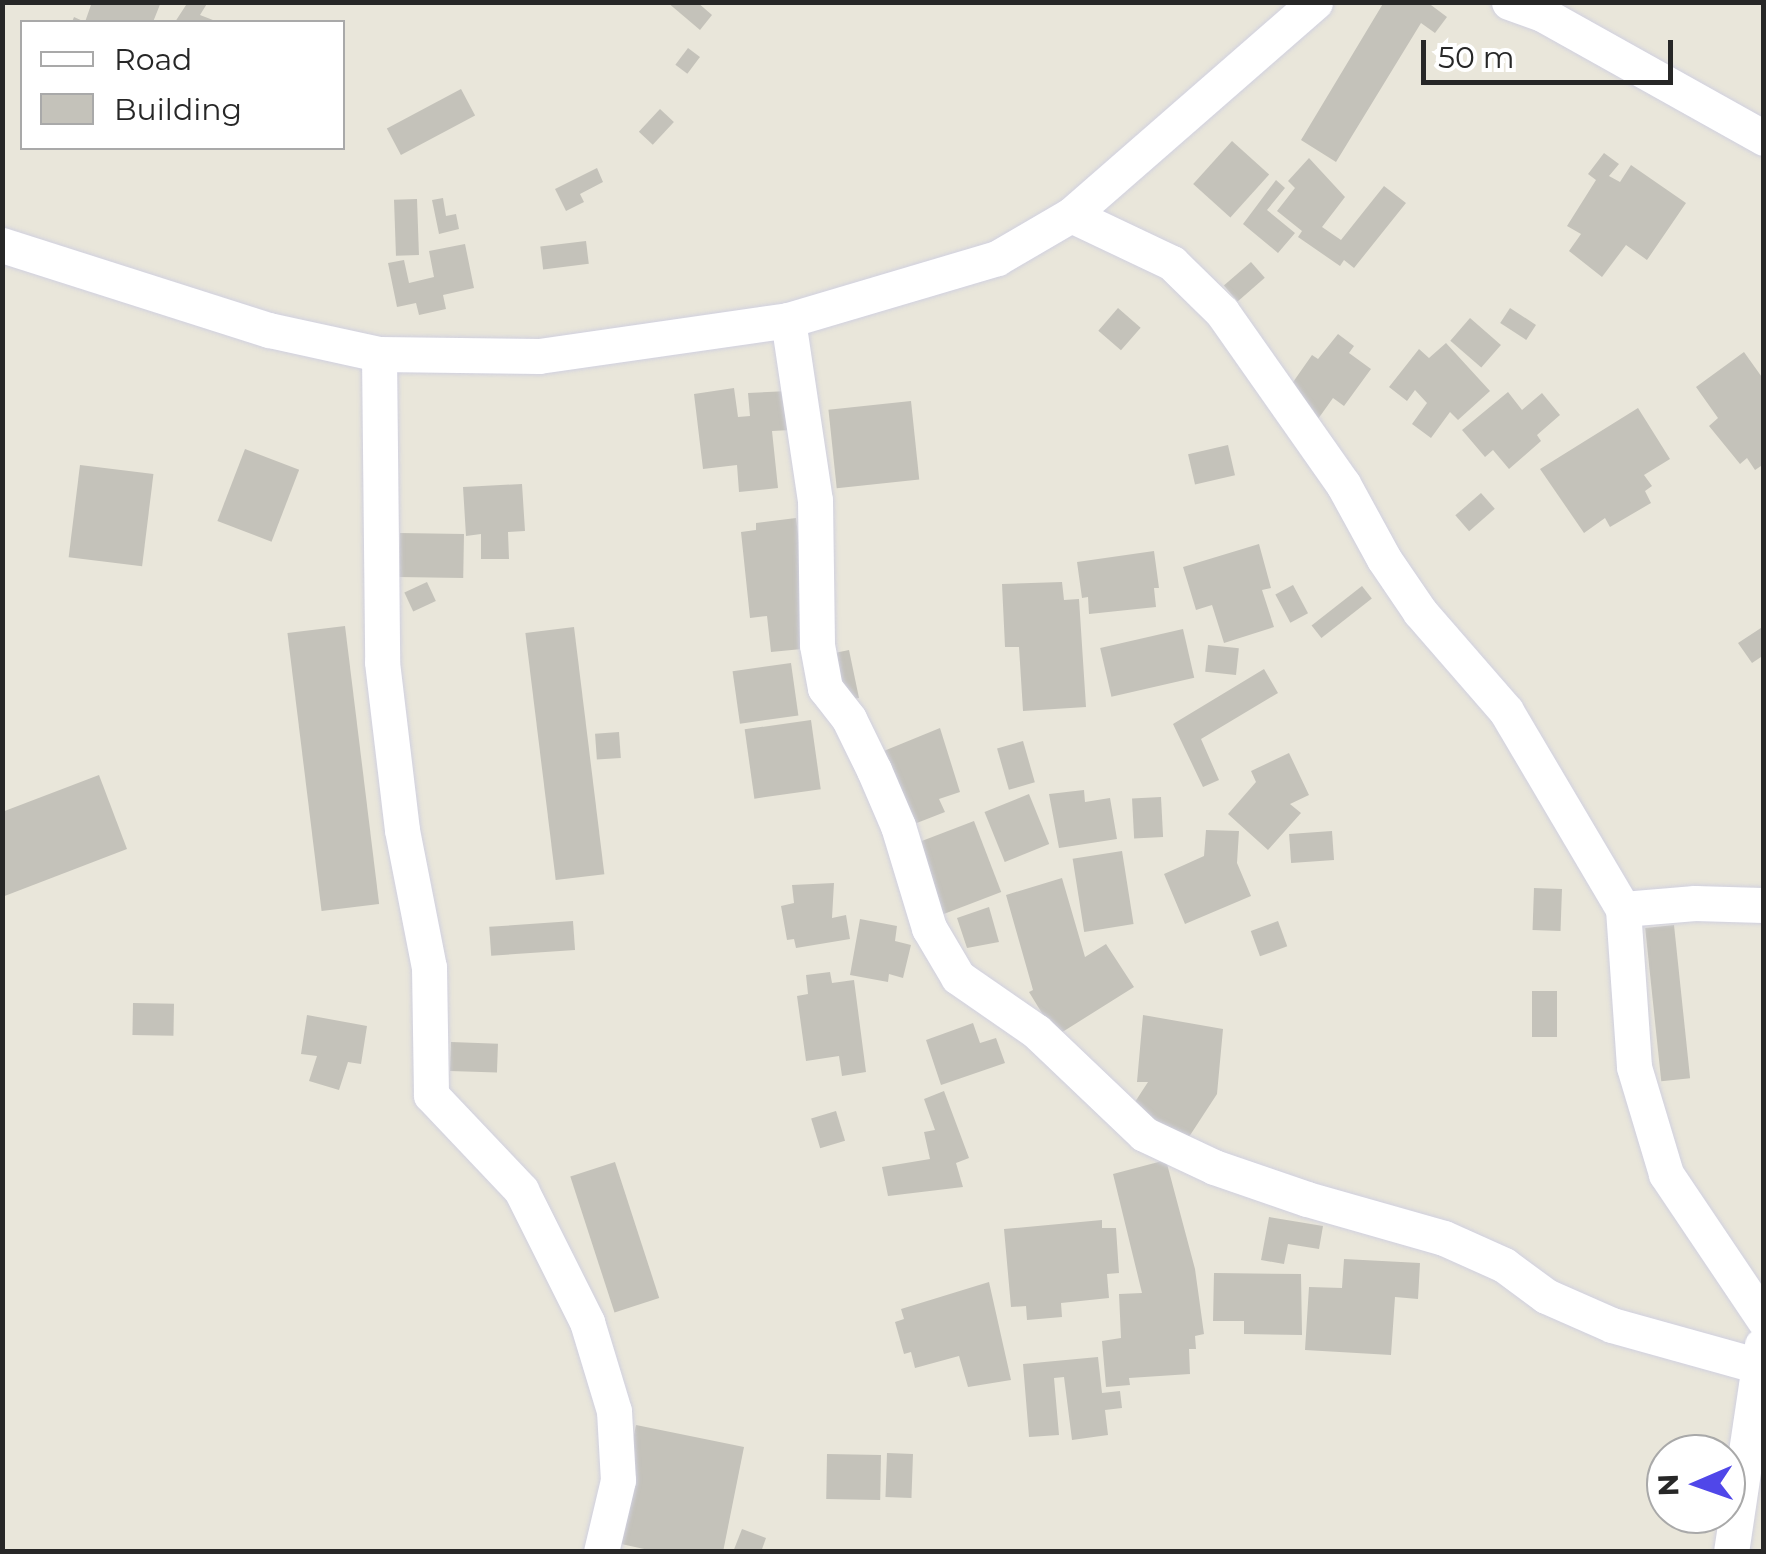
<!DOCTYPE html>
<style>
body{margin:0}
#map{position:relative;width:1766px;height:1554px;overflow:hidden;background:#e9e6da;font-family:Montserrat,sans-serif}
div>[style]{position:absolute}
.building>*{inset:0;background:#c4c2ba;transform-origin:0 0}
.roads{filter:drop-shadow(0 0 2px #d0d0df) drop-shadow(0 0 2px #d0d0df)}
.minor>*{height:35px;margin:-17.5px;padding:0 17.5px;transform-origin:17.5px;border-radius:17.5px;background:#fff}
span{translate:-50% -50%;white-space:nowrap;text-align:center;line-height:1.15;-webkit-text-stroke:9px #fff;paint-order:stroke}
.frame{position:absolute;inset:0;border:5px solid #272727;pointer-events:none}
.legend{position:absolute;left:20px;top:20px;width:325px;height:130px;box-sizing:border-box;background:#fff;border:2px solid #a9a9a9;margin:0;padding:12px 18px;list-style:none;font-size:30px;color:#272727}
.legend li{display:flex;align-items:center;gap:20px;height:50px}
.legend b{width:50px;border:2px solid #a9a9a9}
.north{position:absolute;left:1646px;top:1434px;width:100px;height:100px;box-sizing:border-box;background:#fff;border:2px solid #a9a9a9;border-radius:50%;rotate:268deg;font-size:28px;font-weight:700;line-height:40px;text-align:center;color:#272727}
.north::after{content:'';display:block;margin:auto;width:35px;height:45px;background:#5047e9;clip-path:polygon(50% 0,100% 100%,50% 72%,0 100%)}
.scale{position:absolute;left:1421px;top:40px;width:252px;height:45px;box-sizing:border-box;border:5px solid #272727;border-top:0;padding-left:12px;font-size:30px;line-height:35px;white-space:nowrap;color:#272727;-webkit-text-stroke:8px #fff;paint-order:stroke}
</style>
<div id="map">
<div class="building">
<i style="clip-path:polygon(92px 2px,161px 2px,153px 22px,72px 22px,74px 17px,85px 22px)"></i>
<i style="clip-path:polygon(188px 2px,208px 2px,200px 15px,218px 22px,175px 22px)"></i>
<i style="clip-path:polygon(667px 2px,697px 2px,712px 15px,700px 30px)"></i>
<i style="clip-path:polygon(1384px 2px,1427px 2px,1447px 17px,1435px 33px,1421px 23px,1336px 162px,1301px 140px)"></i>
<i style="left:688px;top:48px;width:15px;height:21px;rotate:37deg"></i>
<i style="left:461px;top:89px;width:30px;height:84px;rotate:62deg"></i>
<i style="left:660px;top:109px;width:19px;height:31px;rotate:43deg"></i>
<i style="left:1232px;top:141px;width:50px;height:58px;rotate:42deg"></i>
<i style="clip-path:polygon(1604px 153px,1619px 164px,1609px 176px,1620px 182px,1631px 165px,1686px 203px,1647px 260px,1626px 245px,1602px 277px,1569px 251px,1581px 234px,1567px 226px,1596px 180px,1588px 174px)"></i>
<i style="clip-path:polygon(1309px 158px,1345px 197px,1322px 227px,1341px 240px,1384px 186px,1406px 203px,1354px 268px,1344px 260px,1340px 266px,1298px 237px,1302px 231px,1277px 211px,1295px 188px,1288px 181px)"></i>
<i style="clip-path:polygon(597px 168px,603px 182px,580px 194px,584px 202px,566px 211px,555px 189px)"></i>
<i style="clip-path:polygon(1276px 180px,1285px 188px,1267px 210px,1295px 233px,1278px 253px,1243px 224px)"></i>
<i style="clip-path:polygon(443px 198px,446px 216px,456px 214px,459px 229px,439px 234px,432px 200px)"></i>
<i style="left:417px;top:199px;width:56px;height:23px;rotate:88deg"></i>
<i style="left:586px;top:241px;width:23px;height:46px;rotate:83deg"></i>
<i style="clip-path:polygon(465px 244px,474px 288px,443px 295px,446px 309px,419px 315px,416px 303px,397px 307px,388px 263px,404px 260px,409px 283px,434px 277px,429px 251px)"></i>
<i style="left:1251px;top:262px;width:21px;height:36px;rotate:49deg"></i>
<i style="left:1118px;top:308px;width:30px;height:30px;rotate:41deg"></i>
<i style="left:1510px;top:308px;width:31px;height:18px;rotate:33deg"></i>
<i style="left:1470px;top:318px;width:41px;height:30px;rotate:41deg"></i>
<i style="clip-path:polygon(1338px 334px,1354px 346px,1349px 353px,1371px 369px,1344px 406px,1333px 398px,1318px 419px,1284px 395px,1312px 355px,1318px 359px)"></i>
<i style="clip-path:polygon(1446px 343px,1490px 391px,1458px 420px,1450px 412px,1431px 438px,1412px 424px,1427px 403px,1415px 390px,1407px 401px,1389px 387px,1419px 349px,1429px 358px)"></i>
<i style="clip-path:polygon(1744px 352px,1764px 380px,1764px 464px,1755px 470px,1747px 458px,1740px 464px,1709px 426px,1718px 418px,1696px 387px)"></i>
<i style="clip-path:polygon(734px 388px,738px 417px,750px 416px,748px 393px,789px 391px,791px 430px,772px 431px,778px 488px,739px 492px,737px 465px,703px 469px,694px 394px)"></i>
<i style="clip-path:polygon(1508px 392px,1522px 410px,1542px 393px,1560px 415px,1537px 435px,1541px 441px,1509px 469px,1493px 450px,1485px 457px,1462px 430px)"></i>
<i style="left:911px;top:401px;width:79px;height:83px;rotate:84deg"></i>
<i style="clip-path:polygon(1638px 408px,1670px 459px,1644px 475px,1652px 486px,1645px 491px,1651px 503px,1610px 527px,1605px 518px,1584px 533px,1540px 469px)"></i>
<i style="left:1228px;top:445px;width:31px;height:41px;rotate:77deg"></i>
<i style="left:245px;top:449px;width:58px;height:77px;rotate:21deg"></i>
<i style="left:80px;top:465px;width:74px;height:93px;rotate:7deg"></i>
<i style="clip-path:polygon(522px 484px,525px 531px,508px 532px,509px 559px,481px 559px,481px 534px,466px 536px,463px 487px)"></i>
<i style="left:1481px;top:493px;width:21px;height:34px;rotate:49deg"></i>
<i style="clip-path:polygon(796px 518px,812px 648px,771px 652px,767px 616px,750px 618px,741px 532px,756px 530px,756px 523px)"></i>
<i style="left:400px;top:533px;width:64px;height:44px;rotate:1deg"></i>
<i style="clip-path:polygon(1259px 544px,1271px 588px,1262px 590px,1274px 627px,1224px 643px,1212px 605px,1196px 610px,1183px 567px)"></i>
<i style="clip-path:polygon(1154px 551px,1159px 588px,1154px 588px,1156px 607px,1089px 614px,1088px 597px,1082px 598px,1077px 562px)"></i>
<i style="left:427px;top:582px;width:21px;height:25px;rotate:65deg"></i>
<i style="clip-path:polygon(1062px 582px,1064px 600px,1079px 599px,1086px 707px,1023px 711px,1019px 647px,1005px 647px,1002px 584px)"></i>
<i style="left:1293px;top:585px;width:32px;height:20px;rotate:62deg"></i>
<i style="left:1362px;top:586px;width:16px;height:64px;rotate:52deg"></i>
<i style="left:345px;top:626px;width:280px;height:58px;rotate:83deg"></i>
<i style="clip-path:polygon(1764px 626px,1764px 655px,1752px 663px,1738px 643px)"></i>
<i style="left:574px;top:627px;width:249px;height:49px;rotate:83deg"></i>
<i style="left:1183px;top:629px;width:50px;height:85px;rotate:77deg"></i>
<i style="left:1208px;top:645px;width:31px;height:27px;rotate:6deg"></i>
<i style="clip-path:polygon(849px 650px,859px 698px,842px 701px,825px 655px)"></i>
<i style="left:791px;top:663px;width:53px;height:59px;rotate:82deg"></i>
<i style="clip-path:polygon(1264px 669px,1278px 693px,1201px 739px,1219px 780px,1203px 787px,1173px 724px)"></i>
<i style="left:811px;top:720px;width:70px;height:67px;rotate:82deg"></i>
<i style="clip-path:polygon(940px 728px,960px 792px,939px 799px,945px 812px,904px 828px,874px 755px)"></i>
<i style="left:619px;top:732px;width:26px;height:24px;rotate:86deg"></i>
<i style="left:1023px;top:741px;width:43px;height:27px;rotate:74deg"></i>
<i style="clip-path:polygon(1289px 753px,1309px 795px,1290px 804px,1301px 813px,1268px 850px,1228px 814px,1256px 782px,1251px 771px)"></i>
<i style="clip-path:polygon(99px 775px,127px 849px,2px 897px,2px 812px)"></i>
<i style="clip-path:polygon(1084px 790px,1085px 802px,1110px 798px,1117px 839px,1059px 848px,1049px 794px)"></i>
<i style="left:1029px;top:794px;width:54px;height:48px;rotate:68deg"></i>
<i style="left:1161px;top:797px;width:40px;height:29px;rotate:87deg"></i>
<i style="left:974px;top:821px;width:76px;height:72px;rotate:69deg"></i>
<i style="clip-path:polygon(1206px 830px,1239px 831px,1237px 863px,1251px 896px,1185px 924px,1164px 874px,1204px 856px)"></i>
<i style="left:1332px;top:831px;width:29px;height:43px;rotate:86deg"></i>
<i style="left:1122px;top:851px;width:74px;height:50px;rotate:81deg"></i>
<i style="clip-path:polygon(1062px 878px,1085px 957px,1106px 944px,1134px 987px,1056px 1036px,1029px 992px,1033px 990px,1006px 895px)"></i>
<i style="clip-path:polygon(834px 883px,832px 918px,846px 915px,850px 939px,796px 948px,794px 939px,787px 940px,781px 906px,794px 903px,792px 885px)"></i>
<i style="left:1534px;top:888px;width:28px;height:42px;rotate:2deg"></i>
<i style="clip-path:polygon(989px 907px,999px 942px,967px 948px,957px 918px)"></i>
<i style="clip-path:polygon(860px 919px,897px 926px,895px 941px,911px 945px,903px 978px,889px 974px,888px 982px,850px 975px)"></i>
<i style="left:573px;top:921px;width:29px;height:84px;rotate:86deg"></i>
<i style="left:1278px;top:921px;width:27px;height:29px;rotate:70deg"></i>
<i style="left:1674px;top:925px;width:154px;height:29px;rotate:84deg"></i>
<i style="clip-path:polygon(830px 972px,832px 983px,854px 980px,866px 1072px,842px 1076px,839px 1056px,806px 1061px,797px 996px,808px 994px,806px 975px)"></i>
<i style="left:1532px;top:991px;width:25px;height:46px"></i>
<i style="left:133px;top:1003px;width:41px;height:32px;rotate:1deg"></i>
<i style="clip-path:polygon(307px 1015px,367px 1026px,361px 1064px,348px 1062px,339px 1090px,309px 1081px,317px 1056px,301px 1054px)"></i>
<i style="clip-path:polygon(1143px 1015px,1223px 1029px,1217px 1094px,1185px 1143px,1131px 1108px,1148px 1082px,1137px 1082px)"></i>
<i style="clip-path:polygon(973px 1023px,980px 1043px,996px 1038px,1005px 1063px,941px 1085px,926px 1040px)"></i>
<i style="left:451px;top:1042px;width:47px;height:29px;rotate:2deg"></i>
<i style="clip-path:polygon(944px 1091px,969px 1158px,956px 1163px,963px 1187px,888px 1196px,882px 1167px,930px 1159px,924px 1132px,935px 1130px,924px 1099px)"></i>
<i style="left:836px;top:1111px;width:31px;height:26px;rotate:73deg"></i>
<i style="clip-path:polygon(1166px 1160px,1195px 1269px,1204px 1334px,1195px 1336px,1196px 1349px,1189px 1349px,1190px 1374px,1129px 1378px,1130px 1385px,1106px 1387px,1102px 1341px,1121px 1338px,1119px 1294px,1142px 1293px,1113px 1174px)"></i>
<i style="left:615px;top:1162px;width:143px;height:47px;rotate:72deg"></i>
<i style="clip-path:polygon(1269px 1217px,1323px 1226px,1319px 1249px,1288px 1244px,1284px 1264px,1261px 1260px)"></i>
<i style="clip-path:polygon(1102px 1220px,1102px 1228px,1116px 1228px,1119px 1273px,1107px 1274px,1109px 1298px,1061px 1303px,1062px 1317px,1027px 1320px,1026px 1306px,1011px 1307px,1004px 1229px)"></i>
<i style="clip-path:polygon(1344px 1259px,1420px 1263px,1418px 1299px,1395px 1297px,1391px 1355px,1305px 1350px,1309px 1287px,1342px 1288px)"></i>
<i style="clip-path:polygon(1214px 1273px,1301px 1274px,1302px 1335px,1244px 1334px,1244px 1321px,1213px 1321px)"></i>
<i style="clip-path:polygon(989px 1282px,1011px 1380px,968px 1387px,959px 1356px,915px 1368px,911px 1352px,904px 1354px,895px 1322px,904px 1319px,901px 1309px)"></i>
<i style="clip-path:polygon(1098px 1357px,1102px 1393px,1120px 1391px,1122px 1408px,1105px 1410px,1108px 1435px,1072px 1440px,1064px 1377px,1054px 1378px,1059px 1435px,1029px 1437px,1023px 1364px)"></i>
<i style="clip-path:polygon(636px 1425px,744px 1447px,723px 1552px,658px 1552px,612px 1542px)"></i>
<i style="left:887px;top:1453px;width:26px;height:44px;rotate:2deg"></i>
<i style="left:827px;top:1454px;width:54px;height:45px;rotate:1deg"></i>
<i style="clip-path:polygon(742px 1529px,766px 1538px,761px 1552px,733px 1552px)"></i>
</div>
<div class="roads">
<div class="minor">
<i style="left:1509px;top:2px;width:37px;rotate:20deg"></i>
<i style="left:1544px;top:15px;width:252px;rotate:29.2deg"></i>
<i style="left:1071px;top:215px;width:112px;rotate:25.4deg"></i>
<i style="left:1172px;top:263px;width:70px;rotate:44.4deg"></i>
<i style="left:1222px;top:312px;width:210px;rotate:54.9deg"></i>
<i style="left:1343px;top:484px;width:85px;rotate:61.3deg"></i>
<i style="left:1384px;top:559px;width:64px;rotate:55.8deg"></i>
<i style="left:1420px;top:612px;width:131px;rotate:49deg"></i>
<i style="left:1506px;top:711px;width:230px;rotate:59.4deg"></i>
<i style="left:1623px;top:909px;width:158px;rotate:86deg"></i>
<i style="left:1634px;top:1067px;width:112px;rotate:73.3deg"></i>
<i style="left:1666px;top:1174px;width:176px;rotate:56.1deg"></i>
<i style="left:2px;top:245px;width:280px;rotate:17.7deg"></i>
<i style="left:269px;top:330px;width:113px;rotate:12.3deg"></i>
<i style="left:379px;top:354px;width:160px;rotate:0.7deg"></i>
<i style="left:539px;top:356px;width:252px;rotate:-8.2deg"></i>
<i style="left:788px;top:320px;width:218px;rotate:-16.5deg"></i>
<i style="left:997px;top:258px;width:86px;rotate:-30.2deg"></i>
<i style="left:1071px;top:215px;width:324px;rotate:-41.1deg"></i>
<i style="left:788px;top:320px;width:182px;rotate:81.5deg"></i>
<i style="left:815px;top:500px;width:145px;rotate:89.2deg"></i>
<i style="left:817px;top:645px;width:44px;rotate:79.5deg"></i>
<i style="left:825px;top:688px;width:39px;rotate:52deg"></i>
<i style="left:849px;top:719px;width:57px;rotate:63.9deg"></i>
<i style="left:874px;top:770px;width:61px;rotate:66.8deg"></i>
<i style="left:898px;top:826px;width:107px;rotate:73.1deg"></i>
<i style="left:929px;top:928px;width:57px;rotate:59.4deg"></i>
<i style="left:958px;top:977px;width:95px;rotate:34.7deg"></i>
<i style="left:1036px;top:1031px;width:149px;rotate:43.6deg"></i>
<i style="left:1144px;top:1134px;width:77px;rotate:25.2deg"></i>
<i style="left:1214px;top:1167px;width:98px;rotate:19deg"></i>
<i style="left:1307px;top:1199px;width:142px;rotate:15.9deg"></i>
<i style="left:1444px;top:1238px;width:66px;rotate:24.2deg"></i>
<i style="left:1504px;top:1265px;width:52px;rotate:36.4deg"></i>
<i style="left:1546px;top:1296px;width:72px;rotate:23.7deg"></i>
<i style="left:1612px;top:1325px;width:156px;rotate:15.6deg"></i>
<i style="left:379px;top:354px;width:308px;rotate:89.4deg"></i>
<i style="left:382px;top:662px;width:169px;rotate:83.2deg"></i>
<i style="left:402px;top:830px;width:140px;rotate:78.9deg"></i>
<i style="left:429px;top:967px;width:128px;rotate:89.1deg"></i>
<i style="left:431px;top:1095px;width:131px;rotate:46.5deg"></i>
<i style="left:521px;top:1190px;width:148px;rotate:63.4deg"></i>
<i style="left:587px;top:1322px;width:93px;rotate:73.1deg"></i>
<i style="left:614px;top:1411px;width:69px;rotate:86.7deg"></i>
<i style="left:618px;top:1480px;width:74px;rotate:103.3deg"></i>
<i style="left:1623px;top:909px;width:72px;rotate:-4.8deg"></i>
<i style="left:1695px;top:903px;width:69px;rotate:1.7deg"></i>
<i style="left:1731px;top:1552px;width:209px;rotate:-81.5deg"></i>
</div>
</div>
<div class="frame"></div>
<ul class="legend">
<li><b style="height:12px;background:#fff"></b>Road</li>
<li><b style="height:28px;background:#c4c2ba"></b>Building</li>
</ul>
<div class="north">N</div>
<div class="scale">50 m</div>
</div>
